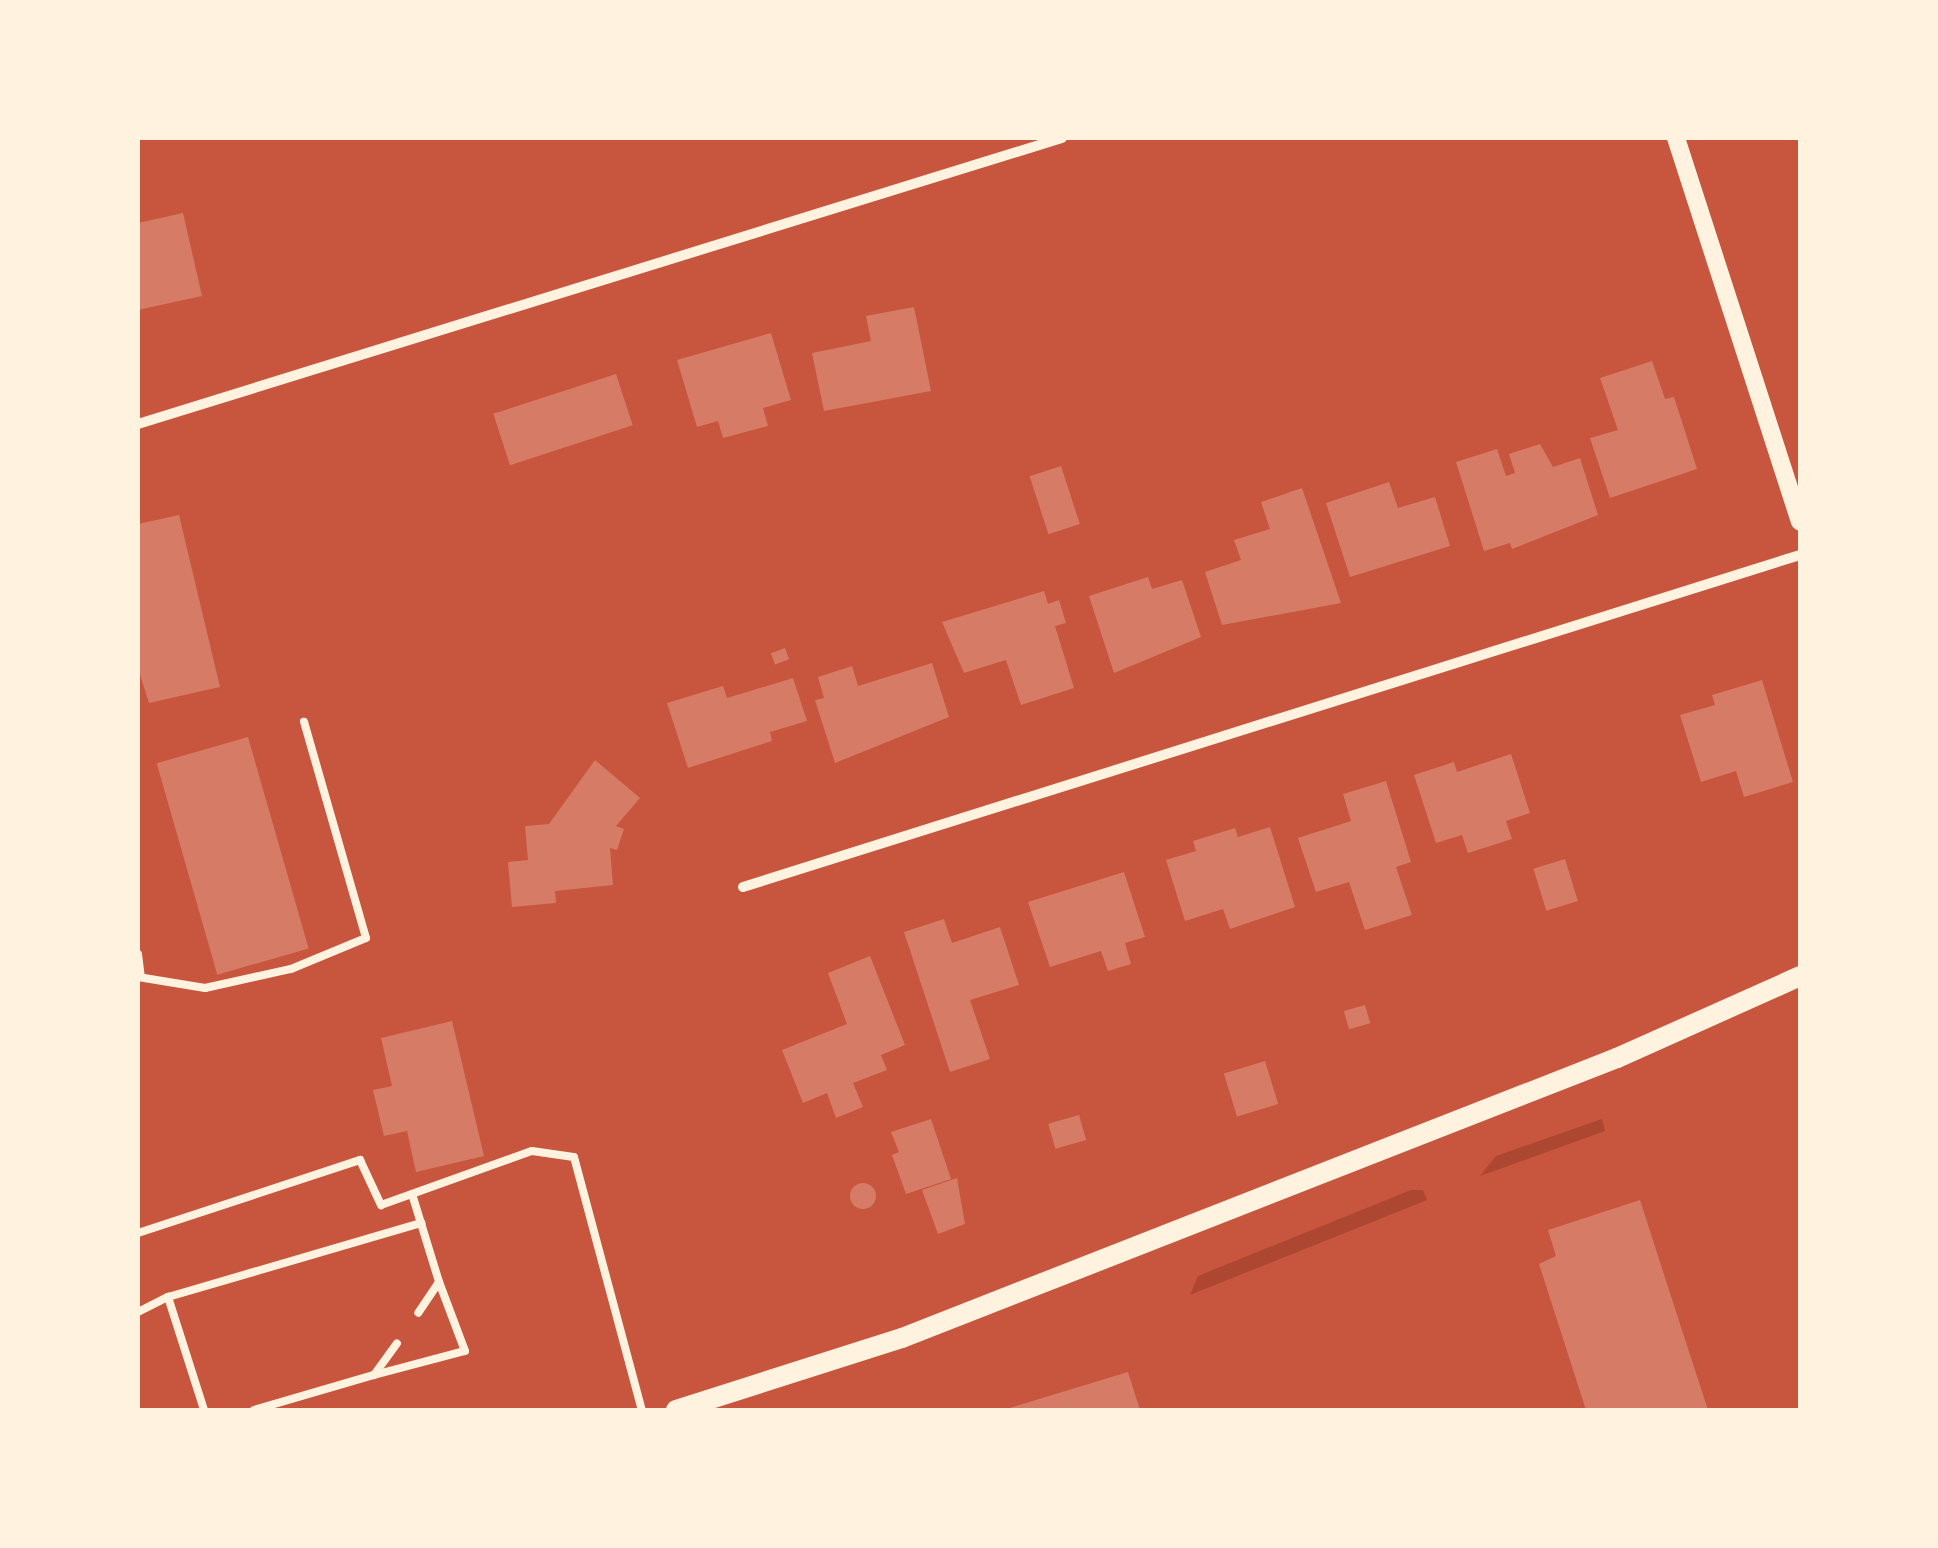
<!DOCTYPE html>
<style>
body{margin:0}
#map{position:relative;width:1938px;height:1548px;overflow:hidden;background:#c8553d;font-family:"Source Sans 3",sans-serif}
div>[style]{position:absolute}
.green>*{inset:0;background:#ae4732}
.building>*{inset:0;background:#d67c66;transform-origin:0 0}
.round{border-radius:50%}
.service>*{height:8px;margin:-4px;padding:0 4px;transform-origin:4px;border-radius:4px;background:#fff3e0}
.minor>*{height:10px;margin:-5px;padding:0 5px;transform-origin:5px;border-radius:5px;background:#fff3e0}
.tertiary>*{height:18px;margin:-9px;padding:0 9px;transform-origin:9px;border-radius:9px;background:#fff3e0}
.secondary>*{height:20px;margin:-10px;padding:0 10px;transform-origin:10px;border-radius:10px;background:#fff3e0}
span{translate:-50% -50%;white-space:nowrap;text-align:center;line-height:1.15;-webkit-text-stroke:8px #fff3e0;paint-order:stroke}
.frame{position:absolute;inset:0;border:140px solid #fff3e0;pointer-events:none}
</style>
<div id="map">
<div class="green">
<i style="clip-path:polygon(1602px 1119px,1605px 1131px,1480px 1176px,1496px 1156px)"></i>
<i style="clip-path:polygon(1411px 1190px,1423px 1190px,1427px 1200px,1190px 1295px,1198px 1276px)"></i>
</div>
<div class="building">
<i style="clip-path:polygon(183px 213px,202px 296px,138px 310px,138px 223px)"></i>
<i style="clip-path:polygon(914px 307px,931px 391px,824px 411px,812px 353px,871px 341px,866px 316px)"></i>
<i style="clip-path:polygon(771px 333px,791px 400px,763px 408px,768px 426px,723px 438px,718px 421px,697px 427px,677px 360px)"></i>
<i style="clip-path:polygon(1652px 361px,1665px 399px,1674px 397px,1697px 469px,1610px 498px,1590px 438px,1618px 430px,1600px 378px)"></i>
<i style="left:616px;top:374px;width:54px;height:129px;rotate:72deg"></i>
<i style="clip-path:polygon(1540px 444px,1553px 467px,1580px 458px,1598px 515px,1512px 549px,1510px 543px,1484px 551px,1456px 462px,1497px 449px,1506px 476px,1515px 473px,1509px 454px)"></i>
<i style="left:1061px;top:466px;width:61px;height:33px;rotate:72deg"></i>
<i style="clip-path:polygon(1389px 482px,1398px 508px,1435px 497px,1450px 546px,1350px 577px,1326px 503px)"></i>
<i style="clip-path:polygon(1302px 488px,1341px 603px,1222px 625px,1205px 572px,1241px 560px,1234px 540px,1270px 529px,1261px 502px)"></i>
<i style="clip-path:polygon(179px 515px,220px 687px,149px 703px,138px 668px,138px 524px)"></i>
<i style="clip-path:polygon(1148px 577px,1152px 589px,1182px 580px,1201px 637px,1114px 673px,1089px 596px)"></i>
<i style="clip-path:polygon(1044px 591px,1048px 604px,1059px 600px,1066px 623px,1055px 626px,1074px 688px,1021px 705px,1006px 660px,964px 673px,942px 622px)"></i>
<i style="left:785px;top:648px;width:12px;height:15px;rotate:70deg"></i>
<i style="clip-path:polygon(932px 663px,949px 717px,835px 763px,815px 700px,824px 698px,818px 677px,852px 666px,858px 686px)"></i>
<i style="clip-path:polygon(793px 678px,807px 721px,770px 732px,772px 741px,688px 768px,667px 703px,723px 686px,727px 698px)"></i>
<i style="clip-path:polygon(1762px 680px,1793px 782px,1744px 797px,1736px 771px,1701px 782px,1680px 715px,1715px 705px,1712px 695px)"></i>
<i style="left:248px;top:737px;width:220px;height:95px;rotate:74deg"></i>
<i style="clip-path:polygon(1511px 754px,1530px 813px,1506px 821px,1512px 839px,1468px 853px,1462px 835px,1436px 843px,1414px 775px,1454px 762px,1457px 772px)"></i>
<i style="clip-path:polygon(595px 760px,640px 798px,616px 826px,624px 829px,617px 850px,610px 848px,613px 885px,555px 891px,556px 903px,512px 907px,508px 862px,528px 860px,525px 826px,549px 824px)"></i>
<i style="clip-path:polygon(1386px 781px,1411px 862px,1396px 867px,1412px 915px,1365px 930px,1349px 882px,1316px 892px,1298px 838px,1351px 821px,1343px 794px)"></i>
<i style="clip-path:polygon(1270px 827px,1295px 907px,1230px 929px,1223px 909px,1185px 921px,1166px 860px,1196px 851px,1193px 841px,1235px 828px,1238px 837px)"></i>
<i style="left:1565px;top:859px;width:44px;height:33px;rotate:73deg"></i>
<i style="clip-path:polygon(1124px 872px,1145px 937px,1125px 943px,1131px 964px,1108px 971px,1101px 951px,1050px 967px,1028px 902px)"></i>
<i style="clip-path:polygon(944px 919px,952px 943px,1000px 927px,1019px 985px,970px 1000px,990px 1059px,950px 1072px,904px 932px)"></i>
<i style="clip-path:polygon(870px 956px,905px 1045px,881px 1055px,887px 1070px,853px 1083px,863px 1107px,836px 1118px,827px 1093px,803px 1103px,782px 1050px,847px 1024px,828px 973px)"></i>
<i style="left:1365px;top:1005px;width:19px;height:22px;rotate:74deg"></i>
<i style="clip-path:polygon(452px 1021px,484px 1156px,416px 1172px,407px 1131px,384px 1136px,373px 1090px,392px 1086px,381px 1038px)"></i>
<i style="left:1265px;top:1061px;width:45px;height:43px;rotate:73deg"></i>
<i style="left:1079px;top:1115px;width:26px;height:32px;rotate:74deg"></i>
<i style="clip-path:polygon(931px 1119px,951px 1179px,906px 1194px,892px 1155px,899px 1152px,891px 1132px)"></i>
<i style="clip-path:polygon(957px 1178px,965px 1224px,938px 1234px,922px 1190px)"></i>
<i class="round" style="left:850px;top:1183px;width:26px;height:26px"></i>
<i style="clip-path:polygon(1640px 1200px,1680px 1324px,1708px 1410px,1586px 1410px,1539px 1264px,1556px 1256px,1548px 1230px)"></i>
<i style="clip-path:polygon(1128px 1372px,1140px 1410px,1003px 1410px)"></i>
</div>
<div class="service">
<i style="left:138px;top:954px;width:23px;rotate:83deg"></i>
<i style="left:138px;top:977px;width:68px;rotate:9.3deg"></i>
<i style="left:205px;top:988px;width:88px;rotate:-12.5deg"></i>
<i style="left:291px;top:969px;width:81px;rotate:-22.5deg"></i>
<i style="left:366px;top:938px;width:225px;rotate:-106deg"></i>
<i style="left:412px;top:1194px;width:92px;rotate:72.9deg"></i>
<i style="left:439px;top:1282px;width:37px;rotate:124deg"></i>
<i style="left:138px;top:1233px;width:234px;rotate:-18.2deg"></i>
<i style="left:360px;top:1160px;width:50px;rotate:65deg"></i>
<i style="left:381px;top:1205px;width:160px;rotate:-19.7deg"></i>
<i style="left:532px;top:1151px;width:42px;rotate:8.1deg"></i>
<i style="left:574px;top:1157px;width:262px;rotate:75deg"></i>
<i style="left:168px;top:1297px;width:119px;rotate:72.3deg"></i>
<i style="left:138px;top:1312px;width:34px;rotate:-27deg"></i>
<i style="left:168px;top:1297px;width:264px;rotate:-16.3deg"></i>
<i style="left:374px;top:1375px;width:94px;rotate:-14.8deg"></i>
<i style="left:465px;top:1351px;width:74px;rotate:-110.6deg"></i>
<i style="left:254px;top:1410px;width:125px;rotate:-16.3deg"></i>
<i style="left:374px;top:1375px;width:39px;rotate:-54deg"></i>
</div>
<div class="minor">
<i style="left:138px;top:424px;width:967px;rotate:-17.2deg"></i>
<i style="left:743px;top:887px;width:1108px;rotate:-17.44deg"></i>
</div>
<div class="tertiary">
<i style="left:1676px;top:138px;width:403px;rotate:72.1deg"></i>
</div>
<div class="secondary">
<i style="left:676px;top:1410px;width:237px;rotate:-17.7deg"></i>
<i style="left:902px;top:1338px;width:768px;rotate:-21.39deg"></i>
<i style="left:1617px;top:1058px;width:201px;rotate:-24.1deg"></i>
</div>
<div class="frame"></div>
</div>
